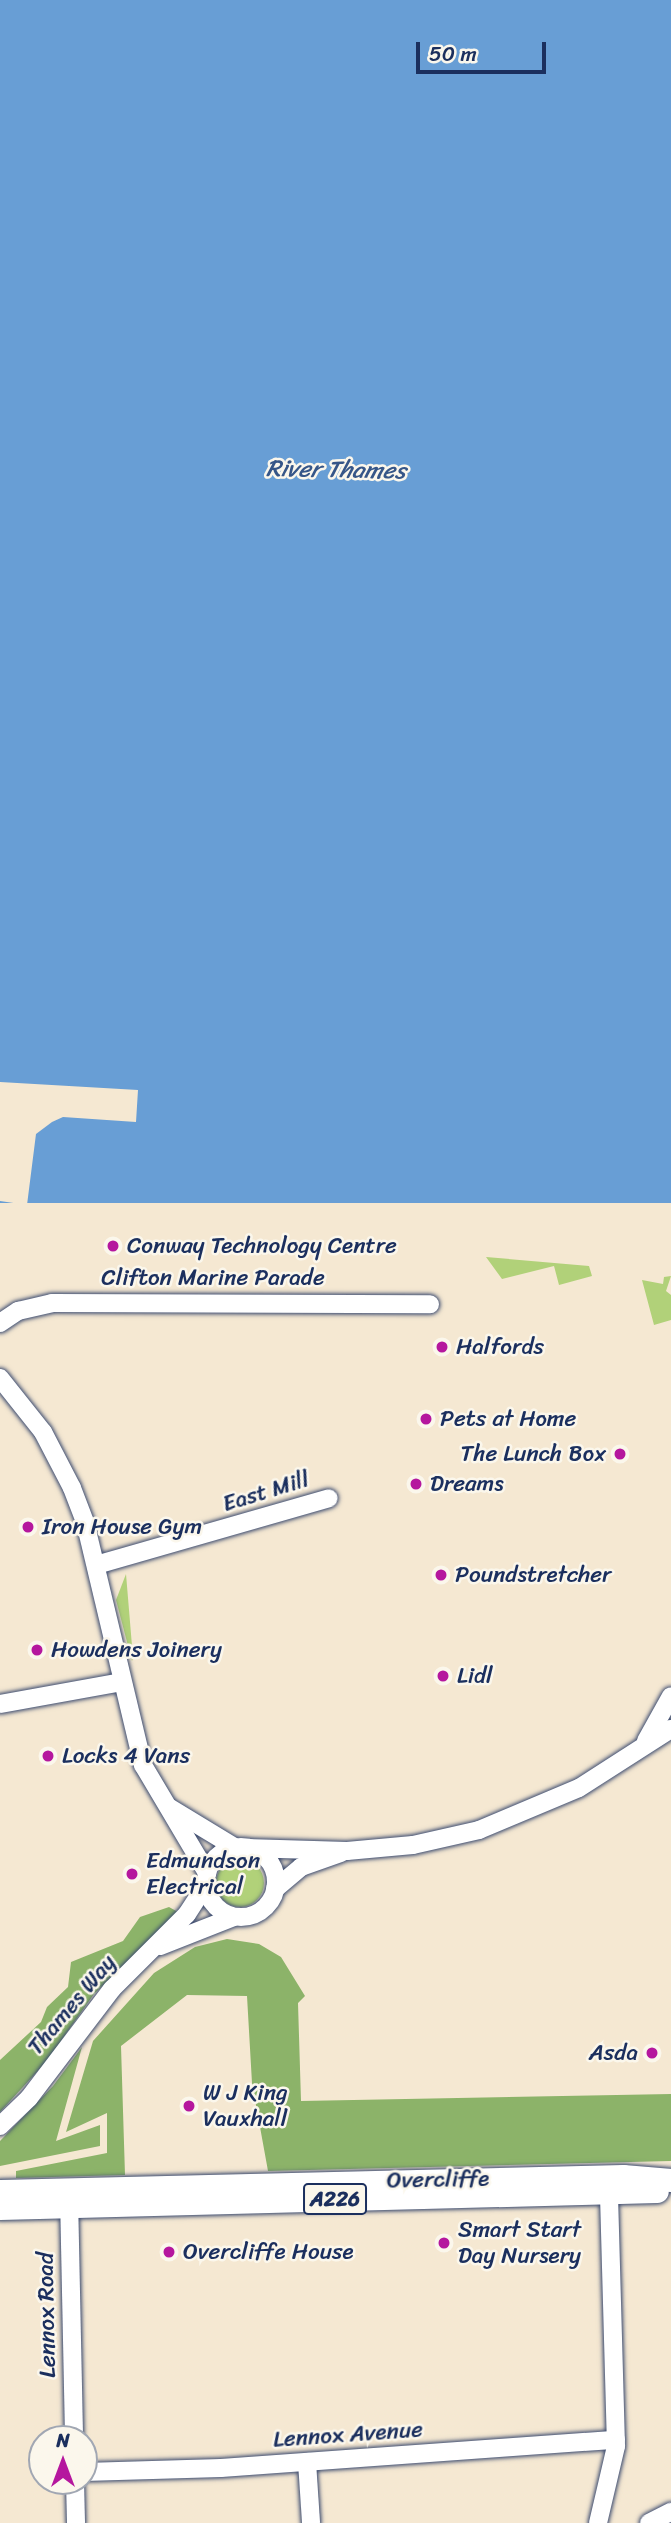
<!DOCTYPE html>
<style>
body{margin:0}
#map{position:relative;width:671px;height:2523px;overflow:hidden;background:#f5e8d2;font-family:Sriracha,sans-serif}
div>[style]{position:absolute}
.green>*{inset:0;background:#b1d179}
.round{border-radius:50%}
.forest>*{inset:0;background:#8cb369}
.water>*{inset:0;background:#689ed5;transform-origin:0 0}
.pier>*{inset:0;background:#f5e8d2}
.roads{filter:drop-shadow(0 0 2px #3c4b6f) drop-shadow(0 0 2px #3c4b6f)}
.minor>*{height:18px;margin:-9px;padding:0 9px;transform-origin:9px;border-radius:9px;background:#fff}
.minor>.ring{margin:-9px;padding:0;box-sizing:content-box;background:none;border:18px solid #fff;border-radius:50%}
.major>*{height:23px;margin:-11.5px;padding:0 11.5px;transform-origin:11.5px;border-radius:11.5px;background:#fff}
.dots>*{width:19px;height:19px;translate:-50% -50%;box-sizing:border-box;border:4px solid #fbf7ec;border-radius:50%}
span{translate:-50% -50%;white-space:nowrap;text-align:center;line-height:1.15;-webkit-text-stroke:5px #fbf7ec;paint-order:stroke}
.shield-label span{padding:2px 5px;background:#fbf7ec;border:2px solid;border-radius:5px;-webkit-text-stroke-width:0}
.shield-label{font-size:21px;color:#1b2f5e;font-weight:700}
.poi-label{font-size:23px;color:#1b2f5e}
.left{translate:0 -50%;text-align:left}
.right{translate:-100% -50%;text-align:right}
.street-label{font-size:23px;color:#1b2f5e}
.water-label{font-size:24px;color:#365688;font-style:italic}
.north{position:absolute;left:28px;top:2425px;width:70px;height:70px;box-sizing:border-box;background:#fbf7ec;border:2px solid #a1a7b3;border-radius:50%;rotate:0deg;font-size:19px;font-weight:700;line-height:28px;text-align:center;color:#1b2f5e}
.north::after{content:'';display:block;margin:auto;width:24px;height:32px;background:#b5179e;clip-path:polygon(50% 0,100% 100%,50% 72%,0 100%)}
.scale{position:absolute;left:416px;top:42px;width:130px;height:32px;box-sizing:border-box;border:4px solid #1b2f5e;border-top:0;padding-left:9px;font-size:21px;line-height:24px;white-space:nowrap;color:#1b2f5e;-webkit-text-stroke:5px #fbf7ec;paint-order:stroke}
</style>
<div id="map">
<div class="green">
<i style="clip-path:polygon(486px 1257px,589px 1266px,592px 1276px,559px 1285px,554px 1266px,502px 1279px)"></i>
<i style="clip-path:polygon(671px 1276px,666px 1291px,671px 1295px,671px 1320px,654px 1325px,642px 1280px,663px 1284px,664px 1277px)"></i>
<i style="clip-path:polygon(126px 1574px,133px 1658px,132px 1661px,116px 1600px)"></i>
<i class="round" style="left:216px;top:1859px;width:48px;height:48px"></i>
</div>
<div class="forest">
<i style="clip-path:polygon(169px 1907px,178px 1912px,94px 1994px,46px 2062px,0 2112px,0 2060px,41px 2022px,47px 2007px,68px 1987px,71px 1962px,123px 1941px,140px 1917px)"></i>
<i style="clip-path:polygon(227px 1939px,259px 1944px,281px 1957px,305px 1996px,298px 2003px,301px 2101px,671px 2094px,671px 2161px,268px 2171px,252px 2083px,247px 1996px,187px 1995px,121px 2046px,125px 2175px,16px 2178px,16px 2171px,107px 2153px,107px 2113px,66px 2132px,93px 2041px,154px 1973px,195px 1947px)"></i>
<i style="clip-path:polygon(82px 2047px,56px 2141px,100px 2125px,100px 2146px,0 2166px,0 2141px,53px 2086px)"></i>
</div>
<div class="water">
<i style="left:0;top:0;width:671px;height:1203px"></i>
</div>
<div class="pier">
<i style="clip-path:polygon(0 1082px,138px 1090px,136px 1122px,63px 1117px,52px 1122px,36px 1134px,27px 1205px,0 1201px)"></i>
</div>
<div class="roads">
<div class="minor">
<i style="left:0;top:1323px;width:22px;rotate:-34deg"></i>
<i style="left:18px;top:1311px;width:35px;rotate:-13deg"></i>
<i style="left:52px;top:1303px;width:378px;rotate:0.2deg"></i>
<i style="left:0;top:1378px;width:69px;rotate:51.5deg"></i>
<i style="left:43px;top:1432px;width:63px;rotate:62.6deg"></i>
<i style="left:72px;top:1488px;width:36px;rotate:69deg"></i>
<i style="left:85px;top:1522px;width:250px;rotate:76.6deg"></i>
<i style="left:143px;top:1765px;width:126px;rotate:59.3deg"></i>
<i style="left:96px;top:1565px;width:242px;rotate:-16deg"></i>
<i style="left:0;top:1704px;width:124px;rotate:-10.2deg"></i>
<i style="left:646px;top:1741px;width:51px;rotate:-60.9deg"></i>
<i style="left:170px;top:1808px;width:77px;rotate:31.2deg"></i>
<i class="ring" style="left:206px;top:1847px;width:52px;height:52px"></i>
<i style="left:246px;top:1848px;width:101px;rotate:1.7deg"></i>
<i style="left:347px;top:1851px;width:66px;rotate:-5.2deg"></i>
<i style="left:413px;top:1845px;width:68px;rotate:-12.8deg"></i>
<i style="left:479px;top:1830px;width:108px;rotate:-22.8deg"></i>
<i style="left:579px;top:1788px;width:109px;rotate:-32.7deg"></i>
<i style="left:275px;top:1889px;width:34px;rotate:-40deg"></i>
<i style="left:301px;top:1867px;width:42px;rotate:-19.3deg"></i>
<i style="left:160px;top:1946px;width:79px;rotate:-21.4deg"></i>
<i style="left:0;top:2126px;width:40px;rotate:-44deg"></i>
<i style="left:29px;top:2098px;width:137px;rotate:-52.7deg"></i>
<i style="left:112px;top:1989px;width:106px;rotate:-45deg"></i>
<i style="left:187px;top:1914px;width:35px;rotate:-57deg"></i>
<i style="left:69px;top:2196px;width:243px;rotate:88.8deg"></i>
<i style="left:307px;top:2462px;width:61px;rotate:86.2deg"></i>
<i style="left:84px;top:2472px;width:137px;rotate:-1.7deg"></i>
<i style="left:221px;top:2468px;width:396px;rotate:-4.1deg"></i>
<i style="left:75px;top:2481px;width:42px;rotate:88.6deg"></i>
<i style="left:598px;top:2523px;width:79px;rotate:-76.8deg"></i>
<i style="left:616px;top:2446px;width:254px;rotate:-91.6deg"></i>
<i style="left:649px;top:2523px;width:25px;rotate:-27deg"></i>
</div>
<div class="major">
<i style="left:0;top:2191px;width:623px;rotate:-1.38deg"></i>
<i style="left:623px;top:2176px;width:48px;rotate:4.8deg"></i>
<i style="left:0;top:2208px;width:657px;rotate:-1.48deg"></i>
</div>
</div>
<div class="dots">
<i style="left:113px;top:1246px;background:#b5179e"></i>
<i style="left:442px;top:1347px;background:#b5179e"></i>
<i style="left:426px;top:1419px;background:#b5179e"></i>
<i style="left:620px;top:1454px;background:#b5179e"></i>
<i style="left:416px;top:1484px;background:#b5179e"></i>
<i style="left:28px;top:1527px;background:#b5179e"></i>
<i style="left:441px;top:1575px;background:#b5179e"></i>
<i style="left:37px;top:1650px;background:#b5179e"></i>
<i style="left:443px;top:1676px;background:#b5179e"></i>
<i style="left:48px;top:1756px;background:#b5179e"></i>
<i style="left:132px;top:1874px;background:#b5179e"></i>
<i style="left:652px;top:2053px;background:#b5179e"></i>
<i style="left:189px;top:2106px;background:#b5179e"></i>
<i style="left:444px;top:2243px;background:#b5179e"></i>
<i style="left:169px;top:2252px;background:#b5179e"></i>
</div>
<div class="shield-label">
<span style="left:335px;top:2199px">A226</span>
</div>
<div class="poi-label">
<span class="left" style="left:127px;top:1246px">Conway Technology Centre</span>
<span class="left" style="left:456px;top:1347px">Halfords</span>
<span class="left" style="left:440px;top:1419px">Pets at Home</span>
<span class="right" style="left:606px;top:1454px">The Lunch Box</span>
<span class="left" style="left:430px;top:1484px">Dreams</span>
<span class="left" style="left:42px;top:1527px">Iron House Gym</span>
<span class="left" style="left:455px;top:1575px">Poundstretcher</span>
<span class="left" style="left:51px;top:1650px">Howdens Joinery</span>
<span class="left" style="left:457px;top:1676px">Lidl</span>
<span class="left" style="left:62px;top:1756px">Locks 4 Vans</span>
<span class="left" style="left:146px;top:1874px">Edmundson<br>Electrical</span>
<span class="right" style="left:638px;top:2053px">Asda</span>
<span class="left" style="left:203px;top:2106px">W J King<br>Vauxhall</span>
<span class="left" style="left:458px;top:2243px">Smart Start<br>Day Nursery</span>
<span class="left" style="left:183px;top:2252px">Overcliffe House</span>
</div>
<div class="street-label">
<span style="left:213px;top:1278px">Clifton Marine Parade</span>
<span style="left:266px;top:1492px;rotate:-17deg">East Mill</span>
<span style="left:72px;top:2005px;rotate:-50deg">Thames Way</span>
<span style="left:438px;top:2180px;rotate:-1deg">Overcliffe</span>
<span style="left:47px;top:2315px;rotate:-91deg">Lennox Road</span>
<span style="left:348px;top:2435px;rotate:-4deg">Lennox Avenue</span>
</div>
<div class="water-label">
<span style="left:336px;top:470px;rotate:1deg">River Thames</span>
</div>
<div class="north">N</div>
<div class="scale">50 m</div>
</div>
